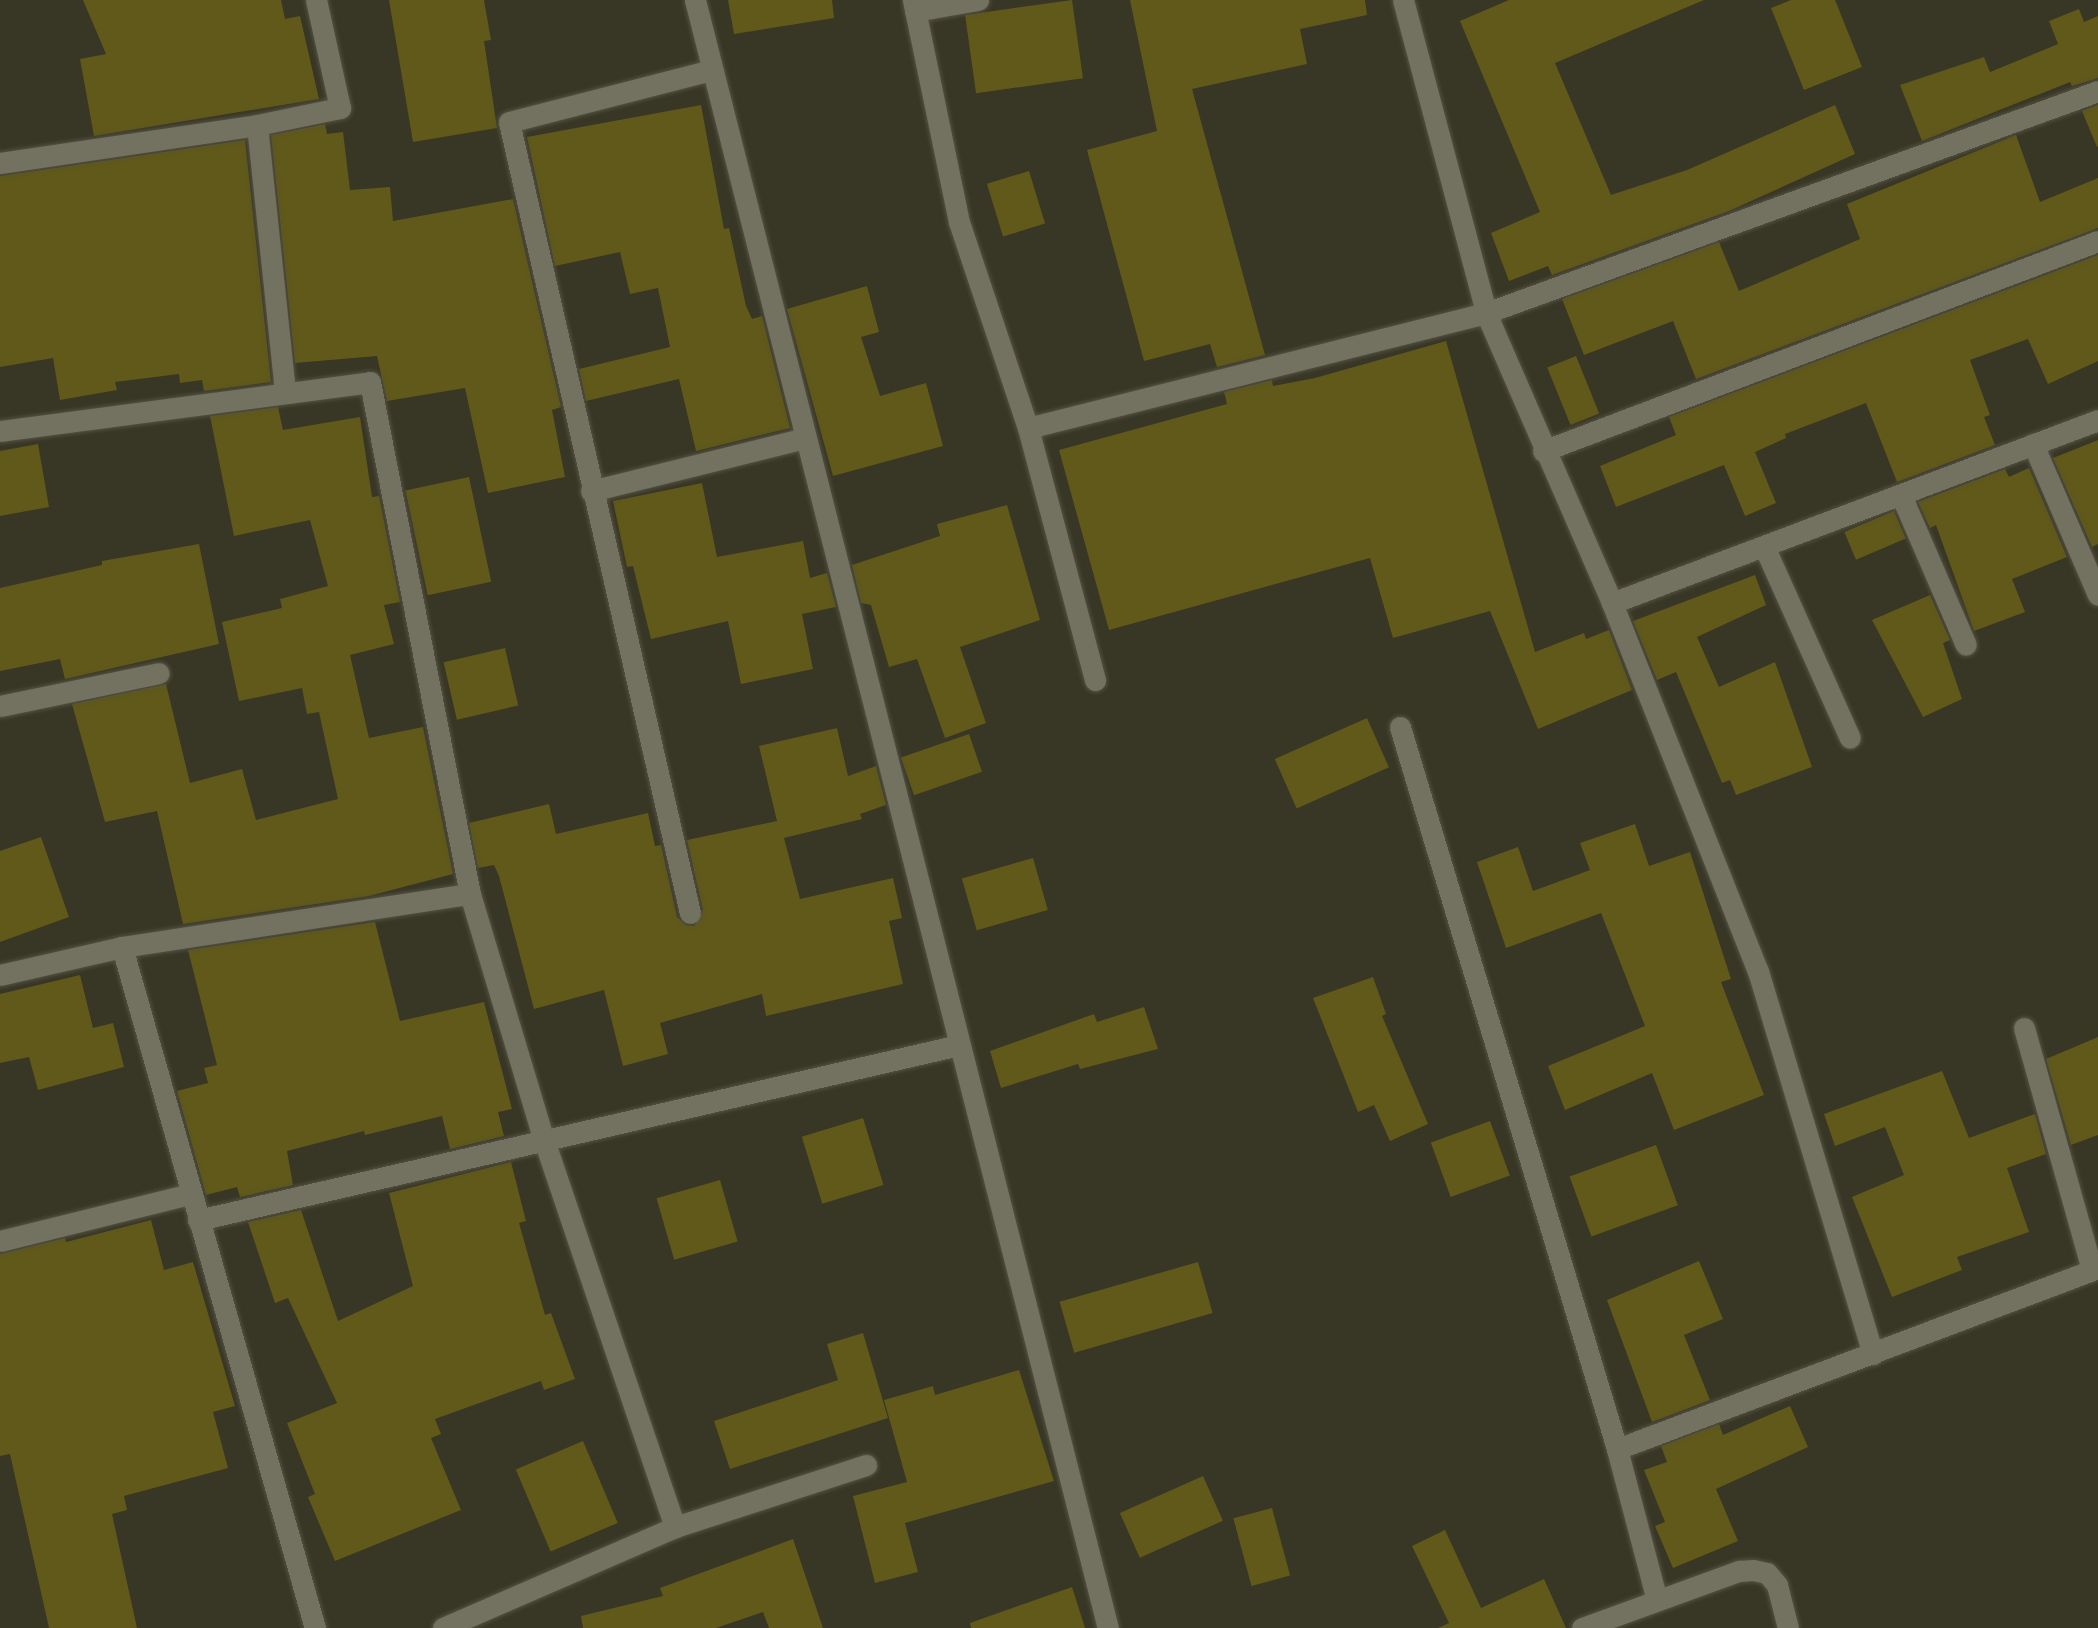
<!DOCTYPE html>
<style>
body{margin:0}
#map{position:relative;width:2098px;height:1628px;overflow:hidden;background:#383625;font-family:Bitter,serif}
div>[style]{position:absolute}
.building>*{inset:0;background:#60591a;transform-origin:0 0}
.roads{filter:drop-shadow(0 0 2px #545243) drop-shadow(0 0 2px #545243)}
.street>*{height:21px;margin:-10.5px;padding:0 10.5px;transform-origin:10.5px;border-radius:10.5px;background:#73715f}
span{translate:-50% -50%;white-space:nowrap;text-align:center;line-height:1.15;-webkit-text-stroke:5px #383625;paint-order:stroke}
</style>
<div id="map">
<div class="building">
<i style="clip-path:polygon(83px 0,281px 0,285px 19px,300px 16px,319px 99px,94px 136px,80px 59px,106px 54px)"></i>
<i style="clip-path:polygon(389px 0,484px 0,491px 40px,484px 41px,497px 128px,413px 142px)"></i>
<i style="clip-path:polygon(728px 0,832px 0,834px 18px,734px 34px)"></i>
<i style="left:1072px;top:0;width:79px;height:108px;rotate:82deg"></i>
<i style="clip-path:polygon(1130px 0,1365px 0,1367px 15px,1300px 29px,1307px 64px,1192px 89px,1265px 355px,1217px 367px,1210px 344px,1144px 361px,1087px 150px,1157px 131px)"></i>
<i style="clip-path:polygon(1509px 0,1704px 0,1555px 63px,1611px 195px,1687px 170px,1835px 105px,1855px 154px,1729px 211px,1552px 275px,1548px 266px,1509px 281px,1491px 233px,1540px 212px,1460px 21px)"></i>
<i style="clip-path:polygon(1791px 0,1835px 0,1862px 67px,1804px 90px,1771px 8px)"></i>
<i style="clip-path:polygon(2079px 9px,2084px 22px,2098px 16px,2098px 78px,2072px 86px,2070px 82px,1922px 141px,1900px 85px,1984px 57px,1990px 72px,2058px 44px,2049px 21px)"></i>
<i style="clip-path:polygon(701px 105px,724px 229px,729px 228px,746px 306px,752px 319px,762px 316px,790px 428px,696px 451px,679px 379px,586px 401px,579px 369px,670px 347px,658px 288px,630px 294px,620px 252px,555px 266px,527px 137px)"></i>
<i style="clip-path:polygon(2098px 105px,2098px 146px,2097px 147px,2082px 111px)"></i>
<i style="clip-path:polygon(325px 124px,327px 134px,343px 132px,350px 190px,390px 187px,393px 221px,513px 199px,561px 407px,552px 410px,565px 477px,488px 493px,465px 388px,387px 401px,377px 356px,295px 363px,271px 135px)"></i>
<i style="clip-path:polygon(2016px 135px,2040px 202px,2098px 178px,2098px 228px,1696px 379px,1673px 321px,1584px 355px,1562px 299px,1719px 242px,1739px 291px,1860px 239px,1847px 204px)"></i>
<i style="clip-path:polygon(245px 140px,271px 382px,204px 391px,202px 380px,180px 383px,179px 374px,115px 382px,117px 390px,60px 400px,53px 358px,0 367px,0 176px)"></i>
<i style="left:1029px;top:171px;width:55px;height:44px;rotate:73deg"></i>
<i style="clip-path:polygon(2098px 255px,2098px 361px,2048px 384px,2028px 339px,1970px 360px,1990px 415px,1984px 417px,1995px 445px,1897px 482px,1866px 403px,1785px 434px,1786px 438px,1755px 452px,1776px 503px,1745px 516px,1724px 465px,1616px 507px,1600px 466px,1676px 435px,1669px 417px)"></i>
<i style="clip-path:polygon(867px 286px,879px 332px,861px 337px,880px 396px,926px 383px,943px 446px,833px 476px,787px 309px)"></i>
<i style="clip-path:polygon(1446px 341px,1535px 652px,1584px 633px,1586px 639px,1609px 630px,1632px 690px,1538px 729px,1490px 611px,1393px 638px,1370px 558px,1109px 630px,1059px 450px,1227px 404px,1224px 392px,1272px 380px,1273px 386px,1315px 378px)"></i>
<i style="left:1576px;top:356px;width:62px;height:31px;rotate:68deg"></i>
<i style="clip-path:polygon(278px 407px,283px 430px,360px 417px,372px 497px,379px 496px,400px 602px,384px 605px,394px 644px,350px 655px,369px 738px,423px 727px,453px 874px,369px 896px,183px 924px,157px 811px,105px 822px,72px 704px,166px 684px,190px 783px,242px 769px,256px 820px,338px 799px,319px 712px,307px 714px,302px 688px,239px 701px,222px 622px,282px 608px,280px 599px,328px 586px,310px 520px,234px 536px,210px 416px)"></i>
<i style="clip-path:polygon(2098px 440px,2098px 544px,2092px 547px,2053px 458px)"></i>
<i style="clip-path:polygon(38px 444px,49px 507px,0 516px,0 451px)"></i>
<i style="clip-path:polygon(2029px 468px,2067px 557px,2012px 579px,2025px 612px,1974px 631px,1936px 525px,1930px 528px,1918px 502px,2005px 469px,2009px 477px)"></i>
<i style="left:469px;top:477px;width:107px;height:65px;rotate:78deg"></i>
<i style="clip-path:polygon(702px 483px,717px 557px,803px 541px,810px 578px,827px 573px,836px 607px,802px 614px,813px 669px,741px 684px,728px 621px,651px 639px,633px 566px,627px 567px,613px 501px)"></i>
<i style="clip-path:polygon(1007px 505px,1040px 620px,960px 647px,986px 723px,945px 738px,917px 659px,889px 667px,871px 605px,861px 603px,852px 565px,940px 536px,937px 524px)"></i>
<i style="left:1894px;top:511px;width:30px;height:54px;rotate:67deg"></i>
<i style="clip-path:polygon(199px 544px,219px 644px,65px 679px,60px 659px,0 671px,0 588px,102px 565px,102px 561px)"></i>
<i style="clip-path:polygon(1755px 575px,1766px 605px,1697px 637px,1719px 687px,1775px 662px,1812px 767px,1736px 795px,1730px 780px,1722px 783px,1676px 672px,1657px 680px,1633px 621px)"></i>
<i style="clip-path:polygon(1930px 595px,1950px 640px,1943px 643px,1962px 699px,1923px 717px,1872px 620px)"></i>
<i style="left:505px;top:648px;width:59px;height:63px;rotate:77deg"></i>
<i style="left:1367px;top:718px;width:54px;height:101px;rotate:66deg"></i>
<i style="clip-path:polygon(837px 728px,848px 776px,876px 766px,886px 805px,860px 814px,862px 819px,784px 838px,800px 899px,893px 878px,902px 918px,889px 921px,903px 984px,766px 1016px,762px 994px,660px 1023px,668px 1054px,623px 1066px,604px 990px,534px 1009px,499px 876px,494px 865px,478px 868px,469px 823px,549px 804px,556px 834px,648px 813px,655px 846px,661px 845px,677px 917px,686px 925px,694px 926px,703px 910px,687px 840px,777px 821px,759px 746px)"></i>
<i style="left:969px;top:734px;width:40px;height:72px;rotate:71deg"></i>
<i style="clip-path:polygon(1635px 824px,1649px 866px,1690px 852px,1731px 979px,1721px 982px,1764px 1095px,1674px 1130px,1652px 1073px,1565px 1110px,1548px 1066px,1645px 1026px,1601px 913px,1506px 948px,1477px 862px,1518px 847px,1533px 891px,1590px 870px,1580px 843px)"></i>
<i style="clip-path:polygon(41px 837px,69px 917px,0 942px,0 851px)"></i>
<i style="left:1033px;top:858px;width:54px;height:74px;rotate:74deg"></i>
<i style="clip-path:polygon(375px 922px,400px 1021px,484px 1002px,512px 1109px,498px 1112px,504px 1136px,450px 1149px,442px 1116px,365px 1135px,364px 1131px,287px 1151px,293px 1185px,240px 1197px,237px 1187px,206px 1195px,177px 1091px,208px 1083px,204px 1068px,217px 1065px,188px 950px)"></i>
<i style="clip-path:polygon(80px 975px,93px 1028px,113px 1023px,124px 1067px,38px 1090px,29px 1057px,0 1063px,0 994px)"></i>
<i style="clip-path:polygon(1373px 977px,1386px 1014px,1382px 1016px,1428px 1124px,1390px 1141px,1374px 1105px,1358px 1112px,1313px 998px)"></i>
<i style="clip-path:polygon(1144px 1007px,1158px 1049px,1080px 1069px,1078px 1064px,1001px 1088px,990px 1051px,1094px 1014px,1097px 1022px)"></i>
<i style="clip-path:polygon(2098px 1037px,2098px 1135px,2071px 1145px,2046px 1059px)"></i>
<i style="clip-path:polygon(1942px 1071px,1969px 1138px,2035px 1114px,2046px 1154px,2007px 1168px,2029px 1232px,1957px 1257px,1962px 1270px,1892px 1297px,1852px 1197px,1904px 1175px,1885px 1127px,1835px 1146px,1824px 1114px)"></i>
<i style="left:863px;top:1118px;width:70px;height:64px;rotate:73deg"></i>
<i style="left:1490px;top:1121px;width:58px;height:63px;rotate:70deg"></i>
<i style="left:1656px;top:1145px;width:64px;height:92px;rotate:70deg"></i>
<i style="clip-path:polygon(511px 1162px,526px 1221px,519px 1223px,545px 1315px,551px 1313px,575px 1379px,544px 1390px,541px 1381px,435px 1419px,441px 1434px,431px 1438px,461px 1510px,335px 1561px,308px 1497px,315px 1494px,287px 1423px,337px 1403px,288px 1298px,275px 1303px,248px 1222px,301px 1210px,338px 1321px,413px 1286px,389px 1193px)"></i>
<i style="left:720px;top:1180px;width:64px;height:66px;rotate:74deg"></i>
<i style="clip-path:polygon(151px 1220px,164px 1270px,193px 1262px,235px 1406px,213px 1412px,228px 1468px,124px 1496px,127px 1510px,112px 1514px,137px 1628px,49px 1628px,10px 1454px,0 1456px,0 1254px,65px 1238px,66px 1242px)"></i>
<i style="clip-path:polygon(1699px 1261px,1723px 1319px,1684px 1335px,1710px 1400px,1652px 1422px,1607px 1300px)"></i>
<i style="left:1198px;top:1262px;width:53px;height:144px;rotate:74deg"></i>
<i style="clip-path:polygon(863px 1333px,888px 1418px,730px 1469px,714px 1421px,838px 1380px,827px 1344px)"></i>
<i style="clip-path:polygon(1019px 1370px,1054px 1481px,905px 1523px,918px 1572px,875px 1583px,853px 1496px,907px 1482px,884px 1400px,933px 1386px,935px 1395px)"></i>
<i style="clip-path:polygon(1790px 1406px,1808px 1447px,1716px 1489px,1738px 1541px,1673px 1568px,1655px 1526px,1665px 1522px,1644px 1470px,1667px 1462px,1661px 1446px,1719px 1424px,1723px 1435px)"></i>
<i style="left:583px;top:1441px;width:89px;height:73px;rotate:67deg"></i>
<i style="left:1203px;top:1476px;width:49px;height:91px;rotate:66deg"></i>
<i style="left:1272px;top:1508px;width:70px;height:40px;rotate:75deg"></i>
<i style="clip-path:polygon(1445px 1530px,1481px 1608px,1544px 1579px,1566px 1628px,1438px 1628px,1449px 1623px,1412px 1546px)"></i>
<i style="clip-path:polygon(793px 1539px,823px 1628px,769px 1628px,763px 1612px,716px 1628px,583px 1628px,581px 1616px,663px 1596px,660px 1588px)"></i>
<i style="clip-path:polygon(1072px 1587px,1085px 1628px,971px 1628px,970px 1623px)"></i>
</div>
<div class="roads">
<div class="street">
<i style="left:695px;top:0;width:1680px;rotate:75.77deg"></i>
<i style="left:913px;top:0;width:227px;rotate:78.3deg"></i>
<i style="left:959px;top:222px;width:217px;rotate:71.5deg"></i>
<i style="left:1028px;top:428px;width:261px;rotate:75.1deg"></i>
<i style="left:1403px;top:0;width:324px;rotate:75.1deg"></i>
<i style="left:1486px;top:313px;width:316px;rotate:66.5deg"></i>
<i style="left:1612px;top:603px;width:396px;rotate:68.4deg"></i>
<i style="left:1758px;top:971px;width:400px;rotate:73.3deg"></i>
<i style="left:915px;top:11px;width:64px;rotate:-9.9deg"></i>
<i style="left:257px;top:125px;width:269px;rotate:84deg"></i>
<i style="left:0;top:163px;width:260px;rotate:-8.4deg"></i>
<i style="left:257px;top:125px;width:85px;rotate:-11.6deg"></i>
<i style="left:340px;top:108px;width:111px;rotate:-102.5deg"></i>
<i style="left:1028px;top:428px;width:472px;rotate:-14.1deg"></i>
<i style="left:1486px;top:313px;width:651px;rotate:-19.94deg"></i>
<i style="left:0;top:431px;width:373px;rotate:-7.5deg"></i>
<i style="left:370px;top:382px;width:522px;rotate:78.95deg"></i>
<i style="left:470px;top:894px;width:257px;rotate:73.3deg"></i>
<i style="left:544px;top:1140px;width:409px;rotate:71.3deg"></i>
<i style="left:2033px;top:444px;width:164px;rotate:66.7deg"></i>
<i style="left:1543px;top:451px;width:593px;rotate:-20.73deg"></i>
<i style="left:591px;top:491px;width:220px;rotate:-13.9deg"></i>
<i style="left:1901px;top:495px;width:163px;rotate:66.6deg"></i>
<i style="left:1764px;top:546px;width:210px;rotate:65.9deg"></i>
<i style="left:1612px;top:603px;width:519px;rotate:-20.63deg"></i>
<i style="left:0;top:706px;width:162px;rotate:-11.7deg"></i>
<i style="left:1400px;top:727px;width:754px;rotate:73.27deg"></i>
<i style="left:1617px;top:1449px;width:156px;rotate:75.2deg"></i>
<i style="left:690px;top:913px;width:811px;rotate:-102.89deg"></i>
<i style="left:509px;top:122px;width:210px;rotate:-14.4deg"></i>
<i style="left:122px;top:947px;width:708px;rotate:74.18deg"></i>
<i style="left:0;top:975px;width:125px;rotate:-12.9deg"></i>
<i style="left:122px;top:947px;width:352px;rotate:-8.7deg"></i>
<i style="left:2024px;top:1028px;width:251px;rotate:74.3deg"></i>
<i style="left:198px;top:1220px;width:781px;rotate:-12.95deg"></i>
<i style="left:0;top:1241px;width:196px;rotate:-13.9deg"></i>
<i style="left:1617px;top:1449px;width:514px;rotate:-20.62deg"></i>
<i style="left:443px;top:1628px;width:253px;rotate:-23.5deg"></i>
<i style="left:675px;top:1527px;width:201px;rotate:-18deg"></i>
<i style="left:1582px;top:1628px;width:167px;rotate:-20deg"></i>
<i style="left:1739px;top:1571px;width:14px;rotate:-4deg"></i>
<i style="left:1753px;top:1570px;width:14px;rotate:12deg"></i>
<i style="left:1767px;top:1573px;width:16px;rotate:50deg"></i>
<i style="left:1777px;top:1585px;width:44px;rotate:75.7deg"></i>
</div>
</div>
</div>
